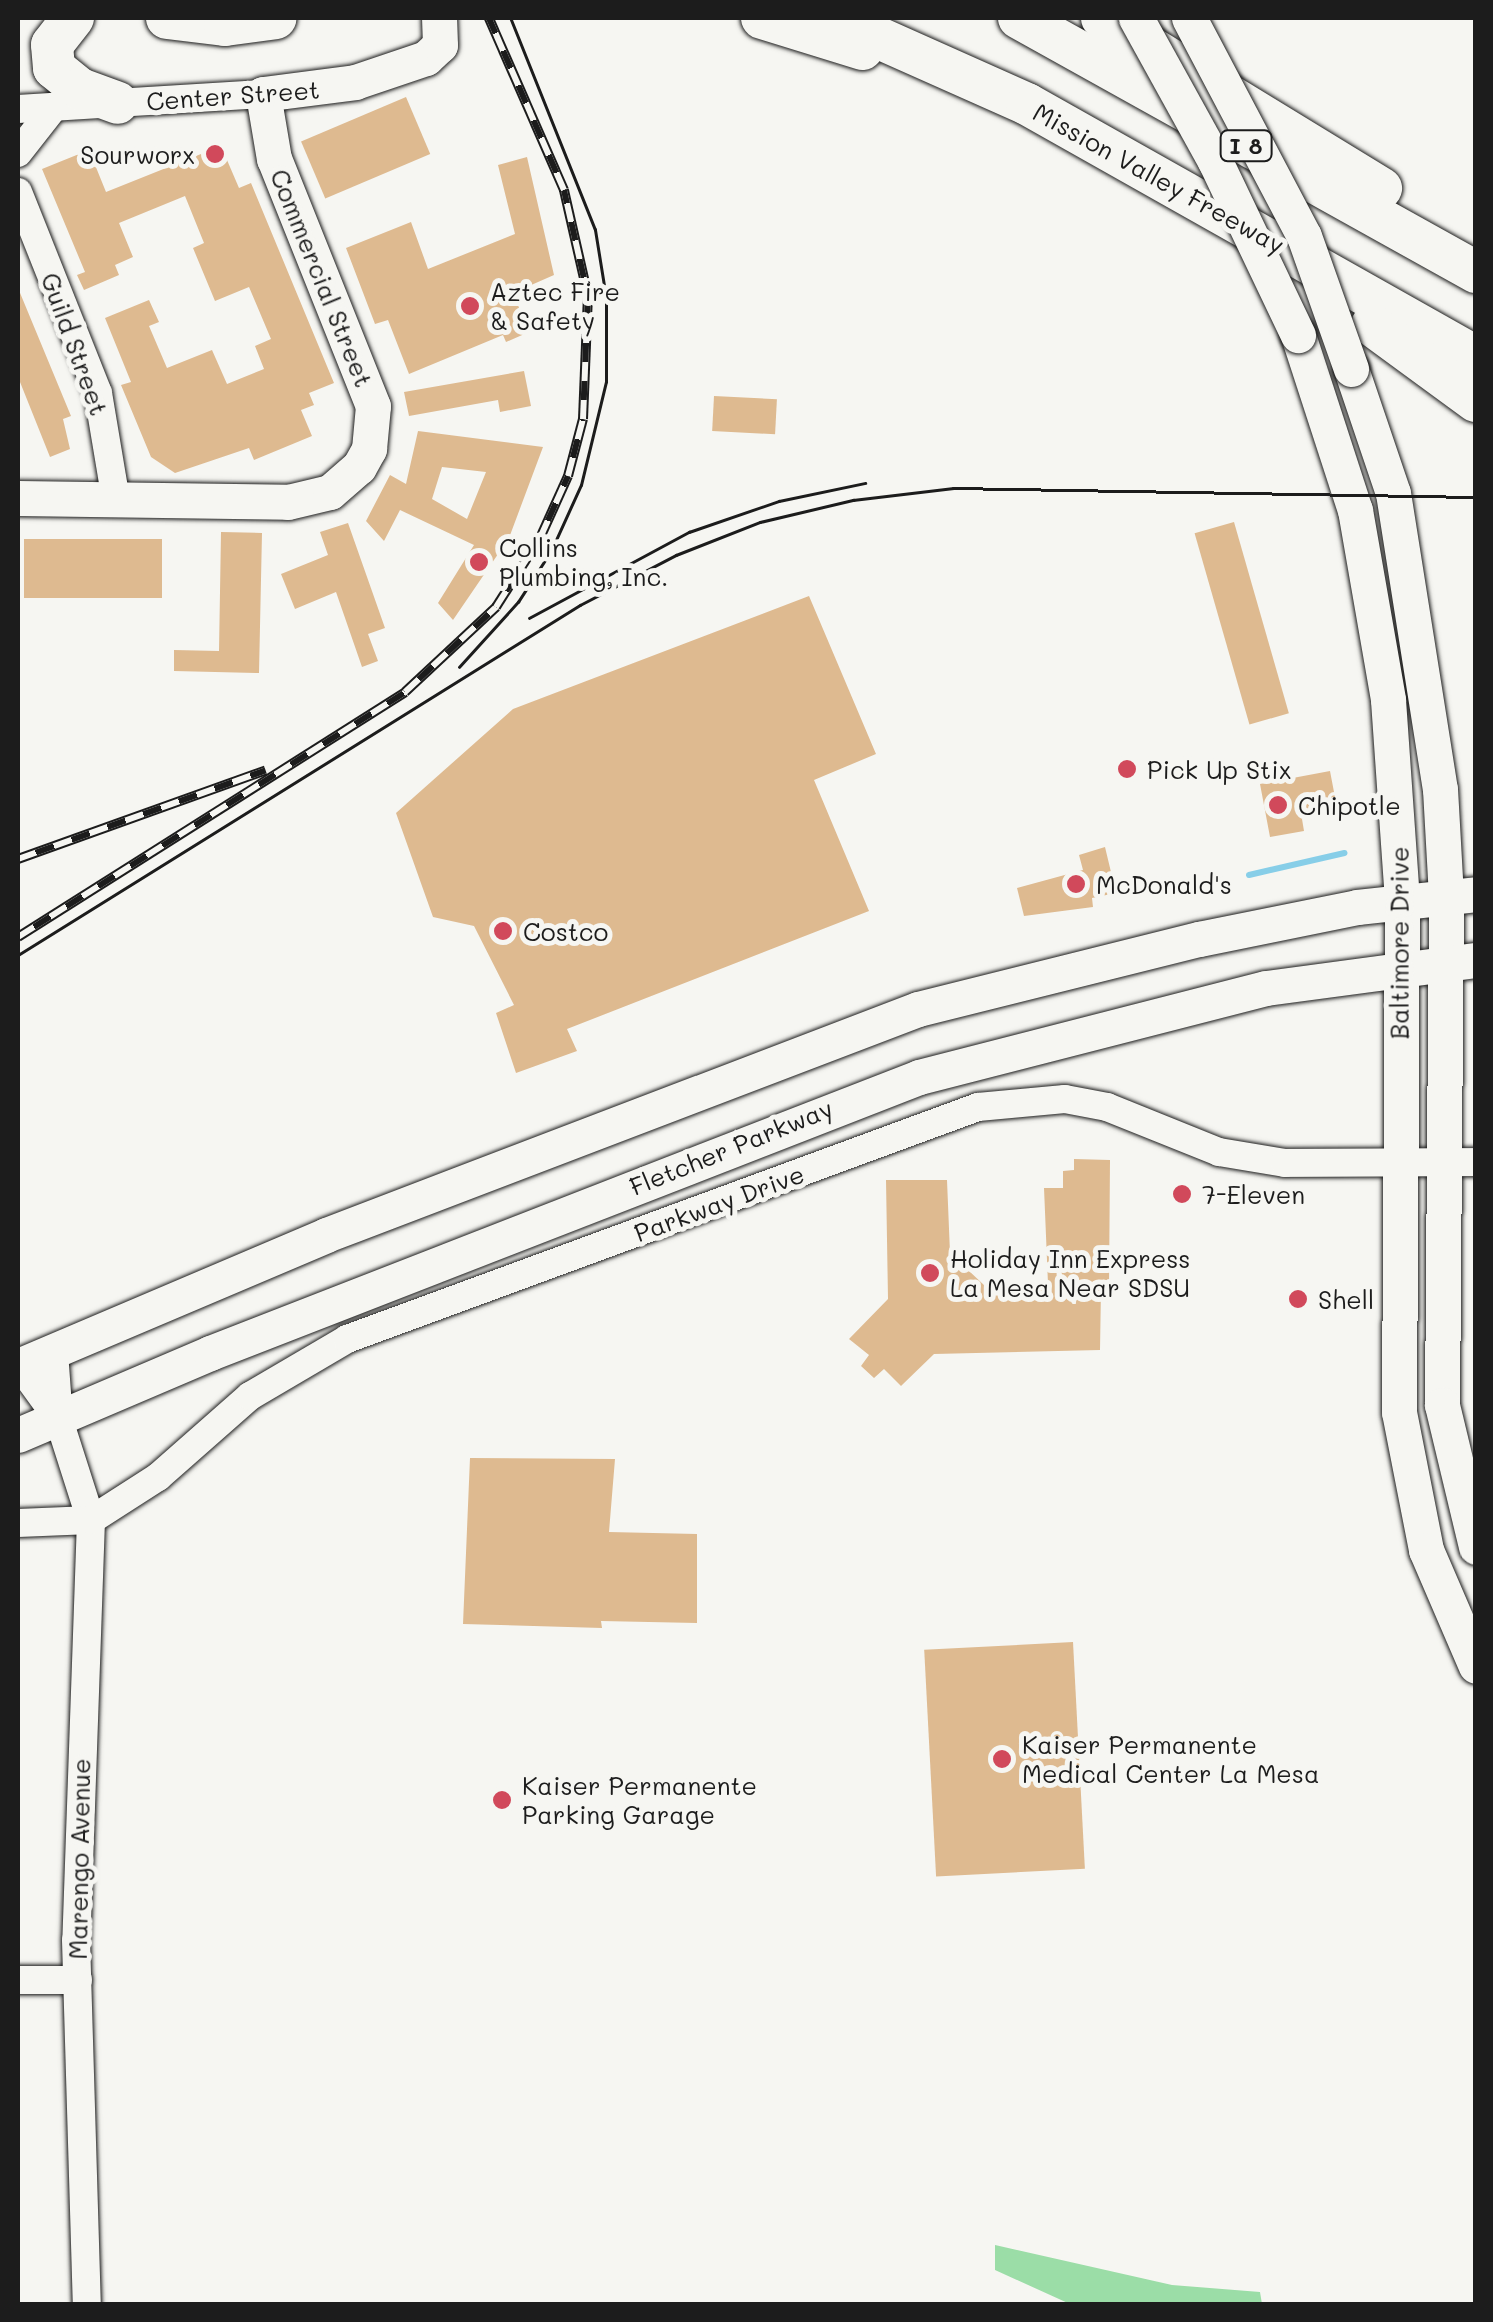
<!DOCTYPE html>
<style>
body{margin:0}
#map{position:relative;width:1493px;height:2322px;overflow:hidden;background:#f6f6f2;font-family:Mali,sans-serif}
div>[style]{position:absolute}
.green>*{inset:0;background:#9bdda7}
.stream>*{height:6px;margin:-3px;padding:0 3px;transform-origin:3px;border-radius:3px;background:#87cee8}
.building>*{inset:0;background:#deba90;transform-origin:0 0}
.roads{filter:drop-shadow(0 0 2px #1c1c1c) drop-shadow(0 0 2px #1c1c1c)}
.minor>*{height:28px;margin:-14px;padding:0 14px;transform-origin:14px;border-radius:14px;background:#f6f6f2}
.major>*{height:35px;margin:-17.5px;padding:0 17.5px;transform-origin:17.5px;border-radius:17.5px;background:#f6f6f2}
.highway>*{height:42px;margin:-21px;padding:0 21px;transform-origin:21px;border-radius:21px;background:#f6f6f2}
.tram>*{height:2.5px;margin:-1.25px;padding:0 1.25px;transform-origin:1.25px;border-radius:1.25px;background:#1c1c1c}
.rail>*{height:10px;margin-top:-5px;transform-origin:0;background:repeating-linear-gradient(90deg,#f6f6f2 0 19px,#1c1c1c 0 38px);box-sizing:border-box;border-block:2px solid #1c1c1c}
.bridges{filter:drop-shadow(0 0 2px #1c1c1c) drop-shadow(0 0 2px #1c1c1c)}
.major-bridge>*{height:35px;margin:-17.5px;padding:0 17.5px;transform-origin:17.5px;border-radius:17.5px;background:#f6f6f2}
.dots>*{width:28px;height:28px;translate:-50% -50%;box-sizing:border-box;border:5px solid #f6f6f2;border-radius:50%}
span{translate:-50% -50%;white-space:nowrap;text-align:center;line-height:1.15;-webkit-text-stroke:10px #f6f6f2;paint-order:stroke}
.shield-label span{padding:2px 8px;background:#f6f6f2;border:2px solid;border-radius:8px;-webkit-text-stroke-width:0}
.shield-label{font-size:22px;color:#1c1c1c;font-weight:700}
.street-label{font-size:25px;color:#1c1c1c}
.poi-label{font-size:25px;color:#1c1c1c}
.right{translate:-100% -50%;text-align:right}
.left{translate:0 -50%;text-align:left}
.frame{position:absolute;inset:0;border:20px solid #1c1c1c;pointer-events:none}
</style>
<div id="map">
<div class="green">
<i style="clip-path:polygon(995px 2245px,1172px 2285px,1260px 2292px,1262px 2304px,1070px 2304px,995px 2270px)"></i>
</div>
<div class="stream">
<i style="left:1249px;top:875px;width:98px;rotate:-13deg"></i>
</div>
<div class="building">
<i style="left:406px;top:97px;width:62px;height:114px;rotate:67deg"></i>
<i style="clip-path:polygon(221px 146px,239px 188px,251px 183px,334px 383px,309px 393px,314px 405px,301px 410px,312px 436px,254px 460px,249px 448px,175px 473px,151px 457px,121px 385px,131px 382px,105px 318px,149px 300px,159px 322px,149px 326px,167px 368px,212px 350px,227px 384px,264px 369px,255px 346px,271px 339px,249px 287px,215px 301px,193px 248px,204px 243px,185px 196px,119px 223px,133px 257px,115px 265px,119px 275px,84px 290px,77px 275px,85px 272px,42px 169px,89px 150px,106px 192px)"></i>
<i style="clip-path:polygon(527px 157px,554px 275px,513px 293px,529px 332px,506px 342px,503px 335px,409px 374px,388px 320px,375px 324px,346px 248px,411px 222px,428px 269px,515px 234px,498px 165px)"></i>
<i style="clip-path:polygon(18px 288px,71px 416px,63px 419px,70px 449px,50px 457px,18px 377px)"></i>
<i style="clip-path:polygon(524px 371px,531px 406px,500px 412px,498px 400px,409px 416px,404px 392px)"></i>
<i style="left:714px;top:396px;width:63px;height:35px;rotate:3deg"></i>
<i style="clip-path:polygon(evenodd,418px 431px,543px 447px,509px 538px,453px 620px,438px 603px,474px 545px,400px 510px,384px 541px,366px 521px,390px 475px,406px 484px,418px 431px,442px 467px,486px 472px,467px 519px,432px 499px,442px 467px)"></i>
<i style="left:1234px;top:522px;width:199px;height:41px;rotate:74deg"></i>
<i style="clip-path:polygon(348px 523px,385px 628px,368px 634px,378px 661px,362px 667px,336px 592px,295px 609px,281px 574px,328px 555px,320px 532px)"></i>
<i style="clip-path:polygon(221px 532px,262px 533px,259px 673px,174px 671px,174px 650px,219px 651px)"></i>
<i style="left:24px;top:539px;width:138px;height:59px"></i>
<i style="clip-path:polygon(809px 596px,876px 754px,814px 780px,869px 911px,567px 1029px,577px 1051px,516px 1073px,496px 1013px,514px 1005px,474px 926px,433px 917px,396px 813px,513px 709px)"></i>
<i style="clip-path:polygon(1330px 771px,1338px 813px,1302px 819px,1304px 831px,1270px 837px,1260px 784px)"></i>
<i style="clip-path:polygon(1105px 847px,1116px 893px,1092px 898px,1093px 907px,1024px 916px,1017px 888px,1083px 870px,1079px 855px)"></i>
<i style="clip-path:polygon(1074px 1159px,1110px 1160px,1109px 1288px,1101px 1288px,1100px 1350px,934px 1354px,901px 1386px,884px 1369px,874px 1378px,861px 1366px,869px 1355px,849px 1339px,888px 1299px,886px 1180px,947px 1180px,950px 1253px,985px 1286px,1048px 1284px,1044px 1188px,1063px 1188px,1063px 1171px,1074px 1170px)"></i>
<i style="clip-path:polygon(470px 1458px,615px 1459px,609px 1532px,697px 1534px,697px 1623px,601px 1621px,602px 1628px,463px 1624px)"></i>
<i style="left:1073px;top:1642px;width:227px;height:149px;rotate:87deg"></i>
</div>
<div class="roads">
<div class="minor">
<i style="left:18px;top:109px;width:245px;rotate:-3.5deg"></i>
<i style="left:18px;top:153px;width:58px;rotate:-52deg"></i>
<i style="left:18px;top:192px;width:216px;rotate:68.3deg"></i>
<i style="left:98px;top:393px;width:109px;rotate:80.5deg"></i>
<i style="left:54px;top:1352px;width:68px;rotate:85.8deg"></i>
<i style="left:59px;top:1420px;width:105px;rotate:72.3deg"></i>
<i style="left:91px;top:1520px;width:420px;rotate:92deg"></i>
<i style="left:76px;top:1940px;width:364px;rotate:88.3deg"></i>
<i style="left:19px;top:1365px;width:68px;rotate:54deg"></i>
<i style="left:18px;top:1523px;width:73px;rotate:-2.4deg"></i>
<i style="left:91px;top:1520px;width:80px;rotate:-32.7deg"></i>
<i style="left:158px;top:1477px;width:123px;rotate:-41.4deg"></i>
<i style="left:250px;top:1396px;width:113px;rotate:-30.4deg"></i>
<i style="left:347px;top:1339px;width:672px;rotate:-20.19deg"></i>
<i style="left:978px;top:1107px;width:87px;rotate:-5.3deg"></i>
<i style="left:1065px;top:1099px;width:43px;rotate:10.8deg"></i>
<i style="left:1107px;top:1107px;width:121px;rotate:21.9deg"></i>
<i style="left:1219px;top:1152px;width:67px;rotate:9.5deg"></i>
<i style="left:1285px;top:1163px;width:191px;rotate:-0.3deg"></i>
<i style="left:18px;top:1980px;width:60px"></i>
</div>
<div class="major">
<i style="left:1298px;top:335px;width:184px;rotate:72deg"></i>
<i style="left:1355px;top:510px;width:193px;rotate:80.1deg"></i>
<i style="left:1388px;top:700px;width:202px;rotate:86deg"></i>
<i style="left:1402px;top:902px;width:510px;rotate:90.34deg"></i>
<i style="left:1399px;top:1412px;width:141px;rotate:78.9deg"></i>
<i style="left:1426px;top:1550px;width:126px;rotate:66.7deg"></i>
<i style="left:1351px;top:369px;width:131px;rotate:71.3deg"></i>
<i style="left:1393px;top:493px;width:300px;rotate:81deg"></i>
<i style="left:1440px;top:789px;width:109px;rotate:86.8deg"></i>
<i style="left:1446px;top:898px;width:507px;rotate:90.45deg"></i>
<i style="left:1442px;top:1405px;width:146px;rotate:76.5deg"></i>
<i style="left:18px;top:498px;width:270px;rotate:0.8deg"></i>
<i style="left:288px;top:502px;width:43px;rotate:-13.4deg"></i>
<i style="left:330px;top:492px;width:38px;rotate:-41deg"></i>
<i style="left:359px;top:467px;width:21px;rotate:-61deg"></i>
<i style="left:369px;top:449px;width:43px;rotate:-84.7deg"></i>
<i style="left:373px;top:406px;width:266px;rotate:-111.8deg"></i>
<i style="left:274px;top:159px;width:66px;rotate:-99.6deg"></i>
<i style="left:263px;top:94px;width:93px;rotate:-7.4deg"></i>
<i style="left:355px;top:82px;width:75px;rotate:-18.7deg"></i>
<i style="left:426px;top:58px;width:19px;rotate:-43deg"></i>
<i style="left:440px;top:45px;width:27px;rotate:-92deg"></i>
<i style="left:18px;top:1366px;width:335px;rotate:-23deg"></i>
<i style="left:326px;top:1235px;width:634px;rotate:-20.89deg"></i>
<i style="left:918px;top:1009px;width:290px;rotate:-14deg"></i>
<i style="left:1199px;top:939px;width:161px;rotate:-11.4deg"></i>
<i style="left:1357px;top:907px;width:120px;rotate:-6.2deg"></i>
<i style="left:18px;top:1435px;width:209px;rotate:-23.1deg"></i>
<i style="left:210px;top:1353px;width:761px;rotate:-21.27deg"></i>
<i style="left:919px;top:1077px;width:358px;rotate:-14.4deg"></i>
<i style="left:1266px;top:988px;width:212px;rotate:-7.6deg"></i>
</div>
<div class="highway">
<i style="left:73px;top:18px;width:34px;rotate:128deg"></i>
<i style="left:52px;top:45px;width:23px;rotate:85deg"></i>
<i style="left:54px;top:68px;width:33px;rotate:39deg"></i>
<i style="left:80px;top:89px;width:40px;rotate:20.2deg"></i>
<i style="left:167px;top:18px;width:58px;rotate:6.9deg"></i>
<i style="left:225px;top:25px;width:51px;rotate:-7.8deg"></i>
<i style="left:762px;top:18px;width:105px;rotate:17.2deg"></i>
<i style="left:834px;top:18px;width:211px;rotate:24deg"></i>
<i style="left:1027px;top:104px;width:515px;rotate:29.4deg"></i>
<i style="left:1019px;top:18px;width:523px;rotate:29.07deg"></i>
<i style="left:1102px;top:18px;width:327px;rotate:31.4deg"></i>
<i style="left:1372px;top:325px;width:129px;rotate:36.2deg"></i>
</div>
</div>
<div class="tram">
<i style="left:529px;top:618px;width:182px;rotate:-28.3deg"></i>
<i style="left:689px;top:532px;width:95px;rotate:-19deg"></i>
<i style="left:779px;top:501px;width:88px;rotate:-11.8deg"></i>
<i style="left:459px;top:667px;width:88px;rotate:-47.8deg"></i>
<i style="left:518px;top:602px;width:61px;rotate:-57.1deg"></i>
<i style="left:551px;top:551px;width:72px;rotate:-65.6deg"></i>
<i style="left:581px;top:485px;width:106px;rotate:-76.4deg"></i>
<i style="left:606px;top:382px;width:84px;rotate:-90deg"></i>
<i style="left:606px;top:298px;width:69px;rotate:-99.2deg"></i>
<i style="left:595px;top:230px;width:228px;rotate:-111.8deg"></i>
<i style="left:18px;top:955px;width:662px;rotate:-31.91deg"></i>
<i style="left:580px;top:605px;width:108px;rotate:-27.5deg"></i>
<i style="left:676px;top:555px;width:90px;rotate:-21.4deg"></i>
<i style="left:760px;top:522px;width:96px;rotate:-13.3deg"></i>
<i style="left:853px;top:500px;width:101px;rotate:-6.8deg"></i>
<i style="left:953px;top:488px;width:523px;rotate:0.99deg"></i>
</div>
<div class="rail">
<i style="left:18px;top:859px;width:263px;rotate:-19.7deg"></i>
<i style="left:18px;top:937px;width:458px;rotate:-32.3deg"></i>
<i style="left:405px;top:692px;width:125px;rotate:-43deg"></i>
<i style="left:496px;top:607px;width:82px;rotate:-57.5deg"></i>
<i style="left:540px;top:538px;width:68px;rotate:-65.7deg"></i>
<i style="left:568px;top:476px;width:59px;rotate:-75.3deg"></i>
<i style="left:583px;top:419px;width:123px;rotate:-87.7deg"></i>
<i style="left:588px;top:296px;width:109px;rotate:-102.8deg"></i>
<i style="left:564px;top:190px;width:188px;rotate:-113.6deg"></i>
</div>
<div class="bridges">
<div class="major-bridge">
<i style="left:1136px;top:18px;width:163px;rotate:61.1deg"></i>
<i style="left:1215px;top:161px;width:193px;rotate:64.5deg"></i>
<i style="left:1189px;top:18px;width:246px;rotate:62.2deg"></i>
<i style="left:1304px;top:236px;width:141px;rotate:70.5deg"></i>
</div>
</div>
<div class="dots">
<i style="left:215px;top:154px;background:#d1495b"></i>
<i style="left:470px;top:306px;background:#d1495b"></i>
<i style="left:479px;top:562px;background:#d1495b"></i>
<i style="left:1127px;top:769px;background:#d1495b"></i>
<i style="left:1278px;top:805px;background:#d1495b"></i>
<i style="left:1076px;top:884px;background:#d1495b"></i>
<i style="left:503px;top:931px;background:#d1495b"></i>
<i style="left:1182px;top:1194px;background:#d1495b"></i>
<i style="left:930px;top:1273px;background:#d1495b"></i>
<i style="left:1298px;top:1299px;background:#d1495b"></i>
<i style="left:1002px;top:1759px;background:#d1495b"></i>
<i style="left:502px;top:1800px;background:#d1495b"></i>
</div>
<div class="shield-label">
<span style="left:1246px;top:146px">I 8</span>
</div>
<div class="street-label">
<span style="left:233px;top:95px;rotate:-4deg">Center Street</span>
<span style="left:1159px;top:178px;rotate:29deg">Mission Valley Freeway</span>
<span style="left:322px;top:278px;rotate:68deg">Commercial Street</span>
<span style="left:75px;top:344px;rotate:70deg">Guild Street</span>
<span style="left:1399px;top:943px;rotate:-90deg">Baltimore Drive</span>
<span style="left:731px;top:1147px;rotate:-22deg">Fletcher Parkway</span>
<span style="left:719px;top:1203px;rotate:-20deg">Parkway Drive</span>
<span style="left:79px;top:1859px;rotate:-89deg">Marengo Avenue</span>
</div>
<div class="poi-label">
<span class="right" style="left:195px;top:154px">Sourworx</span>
<span class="left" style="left:490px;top:306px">Aztec Fire<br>&amp; Safety</span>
<span class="left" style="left:499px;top:562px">Collins<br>Plumbing, Inc.</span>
<span class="left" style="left:1147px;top:769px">Pick Up Stix</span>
<span class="left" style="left:1298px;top:805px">Chipotle</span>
<span class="left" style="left:1096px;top:884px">McDonald's</span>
<span class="left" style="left:523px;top:931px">Costco</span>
<span class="left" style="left:1202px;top:1194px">7-Eleven</span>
<span class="left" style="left:950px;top:1273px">Holiday Inn Express<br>La Mesa Near SDSU</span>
<span class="left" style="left:1318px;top:1299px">Shell</span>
<span class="left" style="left:1022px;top:1759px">Kaiser Permanente<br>Medical Center La Mesa</span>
<span class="left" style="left:522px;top:1800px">Kaiser Permanente<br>Parking Garage</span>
</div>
<div class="frame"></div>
</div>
